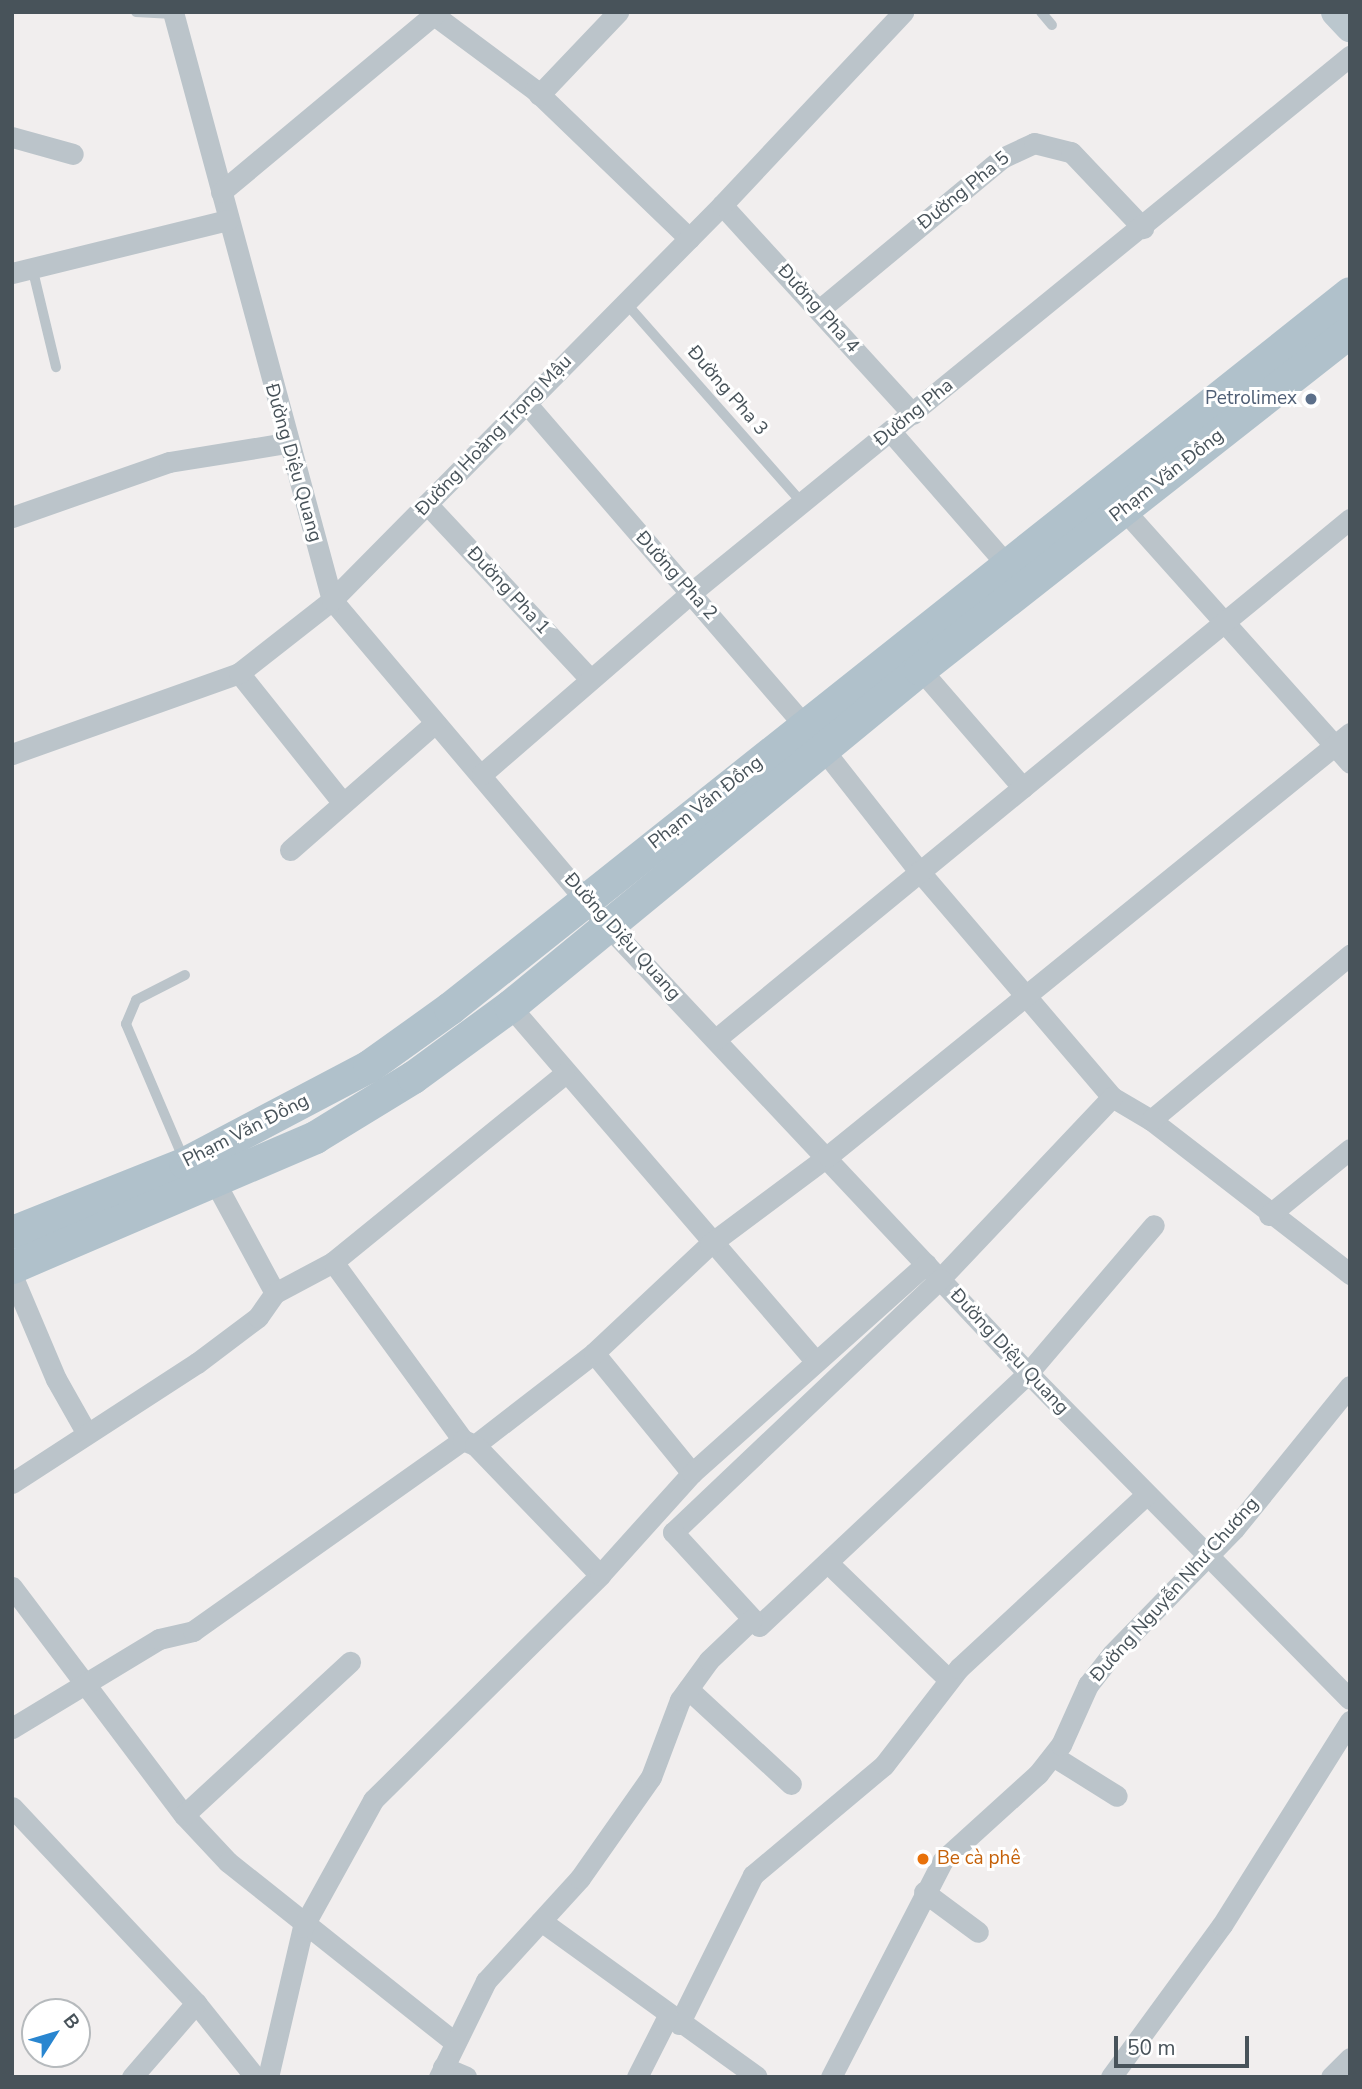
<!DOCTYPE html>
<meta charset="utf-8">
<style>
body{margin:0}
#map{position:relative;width:1362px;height:2089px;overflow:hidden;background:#f1eeee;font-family:"Nunito Sans",sans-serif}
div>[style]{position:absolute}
.lane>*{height:10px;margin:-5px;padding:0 5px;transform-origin:5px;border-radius:5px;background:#bbc4ca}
.street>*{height:21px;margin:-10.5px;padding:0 10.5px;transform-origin:10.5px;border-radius:10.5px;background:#bbc4ca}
.secondary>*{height:30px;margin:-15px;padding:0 15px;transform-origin:15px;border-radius:15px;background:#bbc7ce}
.primary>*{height:33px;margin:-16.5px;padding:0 16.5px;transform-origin:16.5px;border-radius:16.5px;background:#b0c1cb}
.dots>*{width:19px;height:19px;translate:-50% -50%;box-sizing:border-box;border:4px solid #fff;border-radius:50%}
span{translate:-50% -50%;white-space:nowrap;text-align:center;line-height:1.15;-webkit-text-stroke:6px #fff;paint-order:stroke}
.street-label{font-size:19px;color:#48535a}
.service-label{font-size:19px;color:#4e5e75}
.right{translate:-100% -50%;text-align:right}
.food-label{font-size:19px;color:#c56008}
.left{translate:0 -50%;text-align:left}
.frame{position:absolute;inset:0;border:14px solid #48535a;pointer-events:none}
.north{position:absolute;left:21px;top:1998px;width:70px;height:70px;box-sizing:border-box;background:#fff;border:2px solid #b6babd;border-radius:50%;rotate:53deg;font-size:19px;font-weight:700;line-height:28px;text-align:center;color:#48535a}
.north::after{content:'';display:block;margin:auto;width:24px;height:32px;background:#2986d0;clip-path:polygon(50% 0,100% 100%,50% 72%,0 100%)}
.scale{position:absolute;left:1114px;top:2036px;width:135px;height:32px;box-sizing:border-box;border:4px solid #48535a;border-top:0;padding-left:9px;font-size:21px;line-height:24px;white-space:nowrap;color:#48535a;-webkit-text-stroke:5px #fff;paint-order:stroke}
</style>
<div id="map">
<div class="lane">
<i style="left:136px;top:12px;width:37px;rotate:3deg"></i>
<i style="left:1041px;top:12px;width:17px;rotate:50deg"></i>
<i style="left:32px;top:267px;width:103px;rotate:76.5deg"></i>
<i style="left:625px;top:302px;width:268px;rotate:48.6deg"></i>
<i style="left:184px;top:1160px;width:148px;rotate:-113.1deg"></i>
<i style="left:126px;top:1024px;width:26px;rotate:-67deg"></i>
<i style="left:136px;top:1000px;width:55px;rotate:-27deg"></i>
</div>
<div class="street">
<i style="left:173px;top:12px;width:609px;rotate:74.87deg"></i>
<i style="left:332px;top:600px;width:424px;rotate:49.8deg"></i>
<i style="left:606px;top:924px;width:616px;rotate:46.78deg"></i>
<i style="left:1028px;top:1373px;width:458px;rotate:45.4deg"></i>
<i style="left:430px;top:12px;width:131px;rotate:36.6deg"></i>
<i style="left:535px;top:90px;width:214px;rotate:43.9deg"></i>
<i style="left:539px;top:95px;width:115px;rotate:-46.4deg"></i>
<i style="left:12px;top:137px;width:63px;rotate:15.6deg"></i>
<i style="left:221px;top:192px;width:281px;rotate:-39.8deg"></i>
<i style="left:722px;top:205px;width:283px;rotate:47.6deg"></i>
<i style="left:12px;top:273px;width:222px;rotate:-13.8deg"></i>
<i style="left:819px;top:310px;width:238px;rotate:-39.7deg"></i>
<i style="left:1002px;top:158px;width:35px;rotate:-25deg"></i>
<i style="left:1034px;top:143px;width:38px;rotate:14deg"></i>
<i style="left:1071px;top:152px;width:105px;rotate:46.5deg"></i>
<i style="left:526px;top:403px;width:425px;rotate:49.2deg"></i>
<i style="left:804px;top:725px;width:186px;rotate:51.8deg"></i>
<i style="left:919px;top:871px;width:297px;rotate:49.5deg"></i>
<i style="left:1112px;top:1097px;width:45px;rotate:30.5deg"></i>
<i style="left:1151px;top:1120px;width:252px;rotate:37.7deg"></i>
<i style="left:891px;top:432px;width:187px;rotate:48.9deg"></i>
<i style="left:427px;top:504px;width:238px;rotate:47deg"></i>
<i style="left:1124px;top:510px;width:339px;rotate:48.2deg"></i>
<i style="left:12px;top:517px;width:166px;rotate:-19.3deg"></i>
<i style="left:169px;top:462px;width:119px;rotate:-9.2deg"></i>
<i style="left:920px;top:669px;width:157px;rotate:49.1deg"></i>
<i style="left:239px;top:673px;width:164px;rotate:51.4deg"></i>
<i style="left:12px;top:754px;width:241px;rotate:-19.6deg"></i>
<i style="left:239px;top:673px;width:118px;rotate:-38.1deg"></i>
<i style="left:332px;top:600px;width:555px;rotate:-45.36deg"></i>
<i style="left:722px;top:205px;width:265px;rotate:-46.8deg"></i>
<i style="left:482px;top:774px;width:278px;rotate:-40.9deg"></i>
<i style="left:692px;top:592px;width:849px;rotate:-39.17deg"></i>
<i style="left:290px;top:850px;width:193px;rotate:-41.2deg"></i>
<i style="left:510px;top:1006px;width:469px;rotate:49.3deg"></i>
<i style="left:716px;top:1039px;width:820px;rotate:-39.36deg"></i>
<i style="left:1112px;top:1097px;width:250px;rotate:133.4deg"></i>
<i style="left:940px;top:1279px;width:368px;rotate:136.5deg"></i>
<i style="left:673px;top:1532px;width:127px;rotate:47.5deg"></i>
<i style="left:759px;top:1626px;width:369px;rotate:-43.2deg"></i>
<i style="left:1028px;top:1373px;width:194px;rotate:-49.6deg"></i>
<i style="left:1151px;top:1120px;width:259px;rotate:-39.7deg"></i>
<i style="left:216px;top:1184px;width:124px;rotate:61.6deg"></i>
<i style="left:1269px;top:1215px;width:104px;rotate:-39.2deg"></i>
<i style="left:333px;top:1262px;width:220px;rotate:53.9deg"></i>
<i style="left:12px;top:1275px;width:113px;rotate:67.1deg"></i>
<i style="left:56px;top:1379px;width:61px;rotate:60.5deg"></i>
<i style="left:594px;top:1353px;width:155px;rotate:50.8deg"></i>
<i style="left:475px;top:1445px;width:150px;rotate:-37.7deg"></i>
<i style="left:594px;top:1353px;width:159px;rotate:-43.2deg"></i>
<i style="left:710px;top:1244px;width:147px;rotate:-36.7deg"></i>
<i style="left:828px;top:1156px;width:672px;rotate:-39.02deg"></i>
<i style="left:12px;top:1483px;width:221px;rotate:-33deg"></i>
<i style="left:197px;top:1363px;width:76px;rotate:-37deg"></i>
<i style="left:258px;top:1317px;width:29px;rotate:-55deg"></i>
<i style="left:275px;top:1293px;width:66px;rotate:-28.1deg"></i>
<i style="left:333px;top:1262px;width:298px;rotate:-39.1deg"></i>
<i style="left:828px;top:1563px;width:167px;rotate:44deg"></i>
<i style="left:12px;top:1587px;width:286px;rotate:53deg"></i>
<i style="left:184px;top:1815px;width:64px;rotate:46.9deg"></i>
<i style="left:228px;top:1862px;width:289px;rotate:38.5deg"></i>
<i style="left:688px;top:1689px;width:140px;rotate:42.7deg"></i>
<i style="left:12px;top:1728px;width:172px;rotate:-31.2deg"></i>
<i style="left:159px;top:1639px;width:35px;rotate:-13deg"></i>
<i style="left:193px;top:1631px;width:331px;rotate:-35.3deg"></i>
<i style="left:463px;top:1440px;width:13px;rotate:23deg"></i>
<i style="left:475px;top:1445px;width:180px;rotate:46.1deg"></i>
<i style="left:1053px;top:1756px;width:75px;rotate:32deg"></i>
<i style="left:12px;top:1807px;width:269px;rotate:46.8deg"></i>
<i style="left:196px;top:2003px;width:95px;rotate:51.4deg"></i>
<i style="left:184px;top:1815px;width:226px;rotate:-42.7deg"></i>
<i style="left:924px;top:1892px;width:67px;rotate:36.5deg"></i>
<i style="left:541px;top:1921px;width:266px;rotate:35.8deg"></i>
<i style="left:679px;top:2024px;width:166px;rotate:-63.6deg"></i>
<i style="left:753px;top:1875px;width:171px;rotate:-40deg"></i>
<i style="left:884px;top:1765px;width:123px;rotate:-52.3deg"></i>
<i style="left:959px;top:1668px;width:255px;rotate:-42.8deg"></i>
<i style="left:443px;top:2067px;width:25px;rotate:23deg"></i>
<i style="left:132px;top:2077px;width:98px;rotate:-49.1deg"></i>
<i style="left:268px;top:2077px;width:154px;rotate:-76.9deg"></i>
<i style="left:303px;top:1927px;width:145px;rotate:-61.1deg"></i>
<i style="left:373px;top:1800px;width:320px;rotate:-44.7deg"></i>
<i style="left:600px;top:1575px;width:137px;rotate:-48deg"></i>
<i style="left:692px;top:1473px;width:314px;rotate:-41.8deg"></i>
<i style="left:439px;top:2077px;width:107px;rotate:-63.9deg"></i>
<i style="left:486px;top:1981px;width:139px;rotate:-47.6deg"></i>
<i style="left:580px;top:1878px;width:123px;rotate:-54.9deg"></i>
<i style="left:651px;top:1777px;width:82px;rotate:-69.4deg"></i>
<i style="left:680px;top:1700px;width:49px;rotate:-54.1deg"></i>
<i style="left:709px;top:1660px;width:59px;rotate:-43.6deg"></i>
<i style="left:637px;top:2077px;width:68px;rotate:-63.1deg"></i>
<i style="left:831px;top:2077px;width:244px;rotate:-62.7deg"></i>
<i style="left:943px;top:1860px;width:128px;rotate:-42.2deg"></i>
<i style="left:1038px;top:1774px;width:37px;rotate:-52deg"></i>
<i style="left:1061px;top:1745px;width:66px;rotate:-65.8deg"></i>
<i style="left:1088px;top:1685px;width:39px;rotate:-52deg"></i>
<i style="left:1112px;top:1654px;width:175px;rotate:-45.7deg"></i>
<i style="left:1234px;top:1529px;width:184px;rotate:-51deg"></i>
<i style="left:1111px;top:2077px;width:188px;rotate:-53.9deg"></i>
<i style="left:1222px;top:1925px;width:241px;rotate:-57.9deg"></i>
<i style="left:1331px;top:2077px;width:27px;rotate:-45deg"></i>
</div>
<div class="secondary">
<i style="left:1336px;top:12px;width:21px;rotate:47deg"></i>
</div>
<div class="primary">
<i style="left:12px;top:1232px;width:186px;rotate:-21.7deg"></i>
<i style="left:185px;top:1163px;width:208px;rotate:-27.8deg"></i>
<i style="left:369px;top:1066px;width:100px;rotate:-35.6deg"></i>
<i style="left:450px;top:1008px;width:1149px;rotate:-38.47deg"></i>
<i style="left:12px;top:1267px;width:330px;rotate:-23.2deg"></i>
<i style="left:315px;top:1137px;width:115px;rotate:-31.5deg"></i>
<i style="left:413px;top:1077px;width:120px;rotate:-36.2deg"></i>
<i style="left:510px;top:1006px;width:531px;rotate:-39.42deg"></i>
<i style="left:920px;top:669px;width:547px;rotate:-38.17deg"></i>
</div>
<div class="dots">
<i style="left:1311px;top:399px;background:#5c6f8a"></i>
<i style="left:923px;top:1859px;background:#e8710a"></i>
</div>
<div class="street-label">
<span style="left:964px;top:191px;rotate:-39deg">Đường Pha 5</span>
<span style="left:818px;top:309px;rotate:48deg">Đường Pha 4</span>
<span style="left:727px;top:391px;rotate:49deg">Đường Pha 3</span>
<span style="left:914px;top:413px;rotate:-39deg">Đường Pha</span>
<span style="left:494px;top:436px;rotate:-46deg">Đường Hoàng Trọng Mậu</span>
<span style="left:293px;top:463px;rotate:74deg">Đường Diệu Quang</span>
<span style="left:1167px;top:476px;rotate:-38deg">Phạm Văn Đồng</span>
<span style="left:676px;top:576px;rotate:48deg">Đường Pha 2</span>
<span style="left:508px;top:591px;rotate:47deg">Đường Pha 1</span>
<span style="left:706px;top:803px;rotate:-38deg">Phạm Văn Đồng</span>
<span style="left:622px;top:937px;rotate:48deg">Đường Diệu Quang</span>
<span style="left:246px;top:1131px;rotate:-27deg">Phạm Văn Đồng</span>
<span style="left:1009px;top:1352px;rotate:47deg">Đường Diệu Quang</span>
<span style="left:1175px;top:1590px;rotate:-48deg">Đường Nguyễn Như Chương</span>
</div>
<div class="service-label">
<span class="right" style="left:1297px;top:399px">Petrolimex</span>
</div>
<div class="food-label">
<span class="left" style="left:937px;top:1859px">Be cà phê</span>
</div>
<div class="frame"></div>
<div class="north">B</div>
<div class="scale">50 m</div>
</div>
